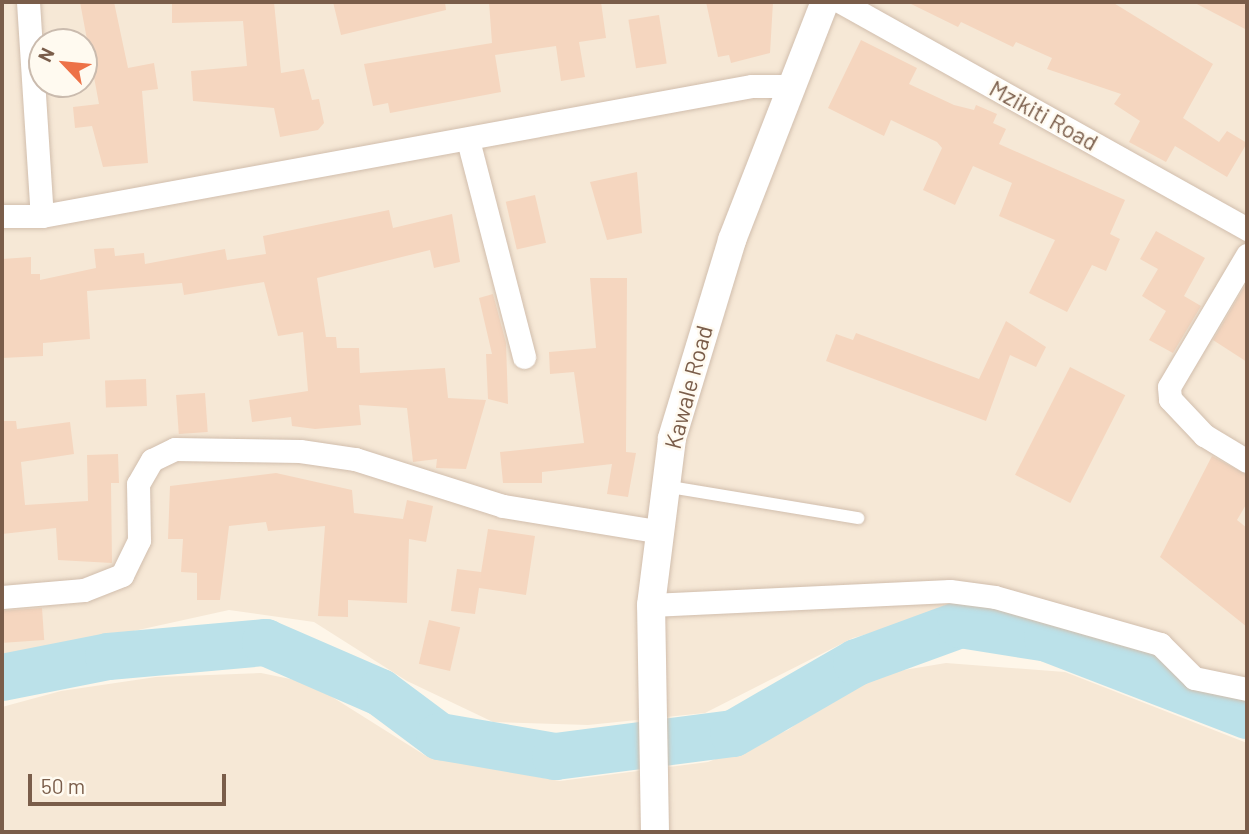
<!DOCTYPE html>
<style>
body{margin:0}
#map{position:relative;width:1249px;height:834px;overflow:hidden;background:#fef6e9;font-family:Barlow,sans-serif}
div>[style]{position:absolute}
.residential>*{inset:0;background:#f6e8d6}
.river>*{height:47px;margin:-23.5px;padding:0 23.5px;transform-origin:23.5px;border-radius:23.5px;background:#bbe1e9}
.building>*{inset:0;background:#f5d6bf;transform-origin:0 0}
.roads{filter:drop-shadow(0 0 2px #d1bead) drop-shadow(0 0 2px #d1bead)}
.service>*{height:12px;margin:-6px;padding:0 6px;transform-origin:6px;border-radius:6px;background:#fff}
.minor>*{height:23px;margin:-11.5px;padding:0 11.5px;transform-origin:11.5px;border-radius:11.5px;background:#fff}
.tertiary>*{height:28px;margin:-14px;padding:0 14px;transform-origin:14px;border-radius:14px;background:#fff}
span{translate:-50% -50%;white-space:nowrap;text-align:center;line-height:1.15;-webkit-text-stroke:5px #fffaf0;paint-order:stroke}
.street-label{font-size:23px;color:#7a5d4a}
.frame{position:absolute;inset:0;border:4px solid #7a5d4a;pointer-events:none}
.north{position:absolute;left:28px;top:28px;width:70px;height:70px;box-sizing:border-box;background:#fffaf0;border:2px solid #cabbae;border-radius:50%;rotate:296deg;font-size:19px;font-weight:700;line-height:28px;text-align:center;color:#7a5d4a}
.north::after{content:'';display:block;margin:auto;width:24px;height:32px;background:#ed7248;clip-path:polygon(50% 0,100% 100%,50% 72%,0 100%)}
.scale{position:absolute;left:28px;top:774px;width:198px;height:32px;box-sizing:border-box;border:4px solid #7a5d4a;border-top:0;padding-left:9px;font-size:21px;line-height:24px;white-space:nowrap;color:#7a5d4a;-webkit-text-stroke:5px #fffaf0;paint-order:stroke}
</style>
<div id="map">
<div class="residential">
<i style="clip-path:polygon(evenodd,2px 2px,1247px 2px,1247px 705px,969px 605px,853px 638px,705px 713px,588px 725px,493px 722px,407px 681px,314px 622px,229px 610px,52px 649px,2px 671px,2px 2px,42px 42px,84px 42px,84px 84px,42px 84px,42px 42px)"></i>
<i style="clip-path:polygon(946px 663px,1065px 672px,1247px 743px,1247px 832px,2px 832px,2px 707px,61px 691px,156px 677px,261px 673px,310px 683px,426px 756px,560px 781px,708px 762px,788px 730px,862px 677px)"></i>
</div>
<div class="river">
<i style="left:2px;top:677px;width:108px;rotate:-11.2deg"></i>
<i style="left:108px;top:656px;width:158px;rotate:-5.1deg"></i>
<i style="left:265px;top:642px;width:125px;rotate:23.5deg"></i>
<i style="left:380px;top:692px;width:74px;rotate:36.7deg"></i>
<i style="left:439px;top:736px;width:118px;rotate:9.8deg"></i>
<i style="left:555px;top:756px;width:179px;rotate:-7.4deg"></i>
<i style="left:733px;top:733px;width:142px;rotate:-30deg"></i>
<i style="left:856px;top:662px;width:111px;rotate:-20.1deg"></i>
<i style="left:960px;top:624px;width:88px;rotate:9.1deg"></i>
<i style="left:1047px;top:638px;width:214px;rotate:21.1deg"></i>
</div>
<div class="building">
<i style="clip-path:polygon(80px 2px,114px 2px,128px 68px,154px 63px,158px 89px,142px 91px,148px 163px,103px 167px,92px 126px,75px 128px,73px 107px,99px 104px)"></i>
<i style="clip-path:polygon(172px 2px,274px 2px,281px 73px,304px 69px,312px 100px,319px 99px,324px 123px,318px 130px,280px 137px,274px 108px,193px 101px,191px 71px,247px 66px,243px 21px,172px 23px)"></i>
<i style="clip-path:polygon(333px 2px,445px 2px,446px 10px,341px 35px)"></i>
<i style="clip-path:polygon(489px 2px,601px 2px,606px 38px,579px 42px,585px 77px,561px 81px,556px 46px,495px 55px,501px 92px,390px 113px,388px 103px,373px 106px,364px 64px,492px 43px)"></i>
<i style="clip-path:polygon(706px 2px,773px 2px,770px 53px,731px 63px,729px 55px,718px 57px)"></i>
<i style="clip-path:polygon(907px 2px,1112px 2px,1213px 64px,1183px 118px,1219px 142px,1227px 131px,1247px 143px,1227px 177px,1175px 146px,1166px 162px,1129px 142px,1140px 121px,1114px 104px,1121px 94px,1047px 69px,1052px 58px,1016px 42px,1013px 47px,961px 22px,958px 27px)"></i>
<i style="clip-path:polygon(1193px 2px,1247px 2px,1247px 30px)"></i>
<i style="left:659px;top:15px;width:49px;height:31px;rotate:81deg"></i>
<i style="clip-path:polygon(861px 40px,917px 68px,909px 84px,954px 105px,974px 110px,976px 105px,997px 114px,993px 123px,1006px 129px,999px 144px,1125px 200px,1110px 234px,1120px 239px,1106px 271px,1092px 265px,1067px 312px,1029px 293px,1055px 240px,999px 216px,1012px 183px,973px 166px,955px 205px,923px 190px,942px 148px,937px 142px,891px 120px,884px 136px,828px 108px)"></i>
<i style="clip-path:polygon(637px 172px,642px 233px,607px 240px,590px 182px)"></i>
<i style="left:535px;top:195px;width:49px;height:30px;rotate:77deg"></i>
<i style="clip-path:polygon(389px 210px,393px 228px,452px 214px,460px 262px,434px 268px,430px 250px,317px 278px,326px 337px,336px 337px,337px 348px,359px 348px,360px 373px,445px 368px,448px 398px,486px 400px,466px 469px,436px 468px,437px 459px,413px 462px,407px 408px,359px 405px,361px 425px,315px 429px,292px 426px,291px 417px,252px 422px,249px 400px,308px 391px,303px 332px,278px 336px,264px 282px,184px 295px,182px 283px,87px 291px,90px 339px,43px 343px,43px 356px,2px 358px,2px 259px,31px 257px,31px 274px,40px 274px,40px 280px,96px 268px,94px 249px,114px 248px,115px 256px,144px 253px,145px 264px,225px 249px,227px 260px,266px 254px,263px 236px)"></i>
<i style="clip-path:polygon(1156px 231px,1205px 258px,1184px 296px,1201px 306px,1173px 353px,1149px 340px,1166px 311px,1142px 296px,1158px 269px,1140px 259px)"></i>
<i style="clip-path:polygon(590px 278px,627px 278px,626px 452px,636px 453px,628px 497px,607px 494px,612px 464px,542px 472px,542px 483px,503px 483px,500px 452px,584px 443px,574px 372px,550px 374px,549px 352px,596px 348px)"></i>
<i style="clip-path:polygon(1247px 282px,1247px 362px,1213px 340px)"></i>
<i style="clip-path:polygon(493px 294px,506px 343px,508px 404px,488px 399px,486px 354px,492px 354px,479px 298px)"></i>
<i style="clip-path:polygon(1006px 321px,1046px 347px,1036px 367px,1010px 355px,986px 421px,826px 361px,836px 334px,853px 340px,856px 333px,979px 379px)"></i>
<i style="left:1070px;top:367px;width:62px;height:121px;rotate:27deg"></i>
<i style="left:146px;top:379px;width:27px;height:41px;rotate:88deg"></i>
<i style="left:205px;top:393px;width:39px;height:29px;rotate:86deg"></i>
<i style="clip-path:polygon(2px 421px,16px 421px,17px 429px,70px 422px,74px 454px,21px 462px,25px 505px,88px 501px,87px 455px,118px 454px,119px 483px,111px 483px,112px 563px,58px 560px,56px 528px,2px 534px)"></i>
<i style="clip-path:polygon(1212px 456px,1247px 475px,1247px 503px,1237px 520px,1247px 528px,1247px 627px,1160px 557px)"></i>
<i style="clip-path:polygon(276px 473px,352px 490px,354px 513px,403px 519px,407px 500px,433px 506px,426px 542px,409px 539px,407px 603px,348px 600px,348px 617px,318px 616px,325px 526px,268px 531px,266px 522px,229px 526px,220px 600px,197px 600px,197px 573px,181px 572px,183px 539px,168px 539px,170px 486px)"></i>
<i style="clip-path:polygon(488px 529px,535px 536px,526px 595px,479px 588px,475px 614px,451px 611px,457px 569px,481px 572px,480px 579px)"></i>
<i style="left:42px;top:608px;width:32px;height:40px;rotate:86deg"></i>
<i style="left:429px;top:620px;width:32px;height:45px;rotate:13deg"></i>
</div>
<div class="roads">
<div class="service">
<i style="left:664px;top:486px;width:197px;rotate:9.4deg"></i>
</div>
<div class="minor">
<i style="left:28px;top:2px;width:214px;rotate:86.3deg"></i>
<i style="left:841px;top:2px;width:465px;rotate:29.2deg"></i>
<i style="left:468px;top:140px;width:224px;rotate:75.5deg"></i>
<i style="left:2px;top:216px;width:40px"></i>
<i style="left:42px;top:216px;width:722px;rotate:-10.38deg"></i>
<i style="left:752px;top:86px;width:38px"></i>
<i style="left:1247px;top:255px;width:153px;rotate:120.6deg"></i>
<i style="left:1169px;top:387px;width:12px;rotate:85deg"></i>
<i style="left:1170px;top:399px;width:50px;rotate:46.6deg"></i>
<i style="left:1204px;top:435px;width:50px;rotate:31.2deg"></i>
<i style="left:2px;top:597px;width:82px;rotate:-4.9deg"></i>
<i style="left:84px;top:590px;width:41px;rotate:-21.5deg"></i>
<i style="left:122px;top:575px;width:39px;rotate:-64deg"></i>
<i style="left:139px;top:540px;width:56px;rotate:-91deg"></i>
<i style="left:138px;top:484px;width:28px;rotate:-60deg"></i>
<i style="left:152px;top:460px;width:25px;rotate:-26deg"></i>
<i style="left:175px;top:449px;width:125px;rotate:0.9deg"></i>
<i style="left:300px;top:451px;width:56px;rotate:8.3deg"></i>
<i style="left:355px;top:459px;width:155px;rotate:17.6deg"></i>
<i style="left:503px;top:506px;width:155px;rotate:9.3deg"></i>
<i style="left:651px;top:605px;width:299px;rotate:-2.7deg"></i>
<i style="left:950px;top:591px;width:45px;rotate:7.6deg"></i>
<i style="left:995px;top:597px;width:172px;rotate:15.9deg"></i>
<i style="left:1160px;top:644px;width:48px;rotate:45deg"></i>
<i style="left:1194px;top:678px;width:54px;rotate:11.7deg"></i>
</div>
<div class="tertiary">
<i style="left:655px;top:832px;width:227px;rotate:-91deg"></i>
<i style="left:651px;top:605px;width:168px;rotate:-82.8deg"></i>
<i style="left:672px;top:438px;width:207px;rotate:-73.1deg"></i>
<i style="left:732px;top:240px;width:256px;rotate:-68.7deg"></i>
</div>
</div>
<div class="street-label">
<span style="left:1044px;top:115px;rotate:29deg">Mzikiti Road</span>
<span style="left:688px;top:387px;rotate:-75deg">Kawale Road</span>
</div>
<div class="frame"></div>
<div class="north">N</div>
<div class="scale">50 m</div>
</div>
